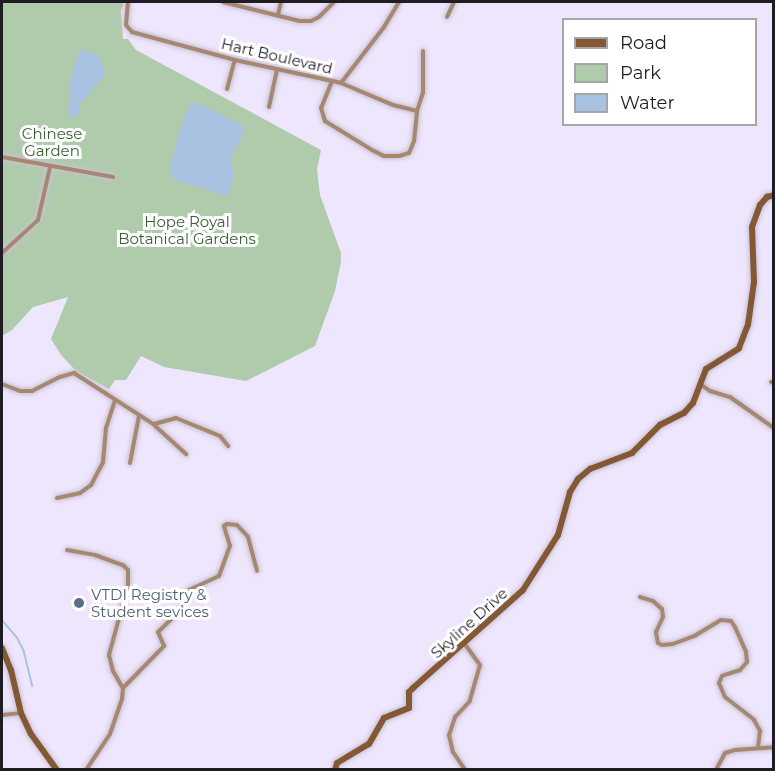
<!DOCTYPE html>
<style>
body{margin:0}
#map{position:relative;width:775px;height:771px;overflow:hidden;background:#eee6fc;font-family:Montserrat,sans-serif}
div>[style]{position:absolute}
.green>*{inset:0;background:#b0caac}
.water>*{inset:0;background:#a9c2e2}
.stream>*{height:1.5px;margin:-0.75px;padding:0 0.75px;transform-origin:0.75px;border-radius:0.75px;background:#a9c2e2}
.roads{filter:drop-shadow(0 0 2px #c9c2d5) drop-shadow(0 0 2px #c9c2d5)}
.street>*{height:4px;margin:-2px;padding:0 2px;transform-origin:2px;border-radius:2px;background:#a68870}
.secondary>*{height:6px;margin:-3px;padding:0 3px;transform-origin:3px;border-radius:3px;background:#845834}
.dots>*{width:16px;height:16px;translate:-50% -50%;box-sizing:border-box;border:3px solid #fff;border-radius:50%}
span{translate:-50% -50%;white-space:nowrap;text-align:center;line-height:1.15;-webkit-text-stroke:6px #fff;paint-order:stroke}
.street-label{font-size:15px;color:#1f1c24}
.park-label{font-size:15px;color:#385f33}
.service-label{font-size:15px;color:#4e5e75}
.left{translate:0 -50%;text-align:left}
.frame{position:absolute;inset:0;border:3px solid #1f1c24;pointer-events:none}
.legend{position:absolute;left:562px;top:18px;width:195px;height:108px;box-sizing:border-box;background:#fff;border:2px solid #a5a4a7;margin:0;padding:8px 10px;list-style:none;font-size:18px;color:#1f1c24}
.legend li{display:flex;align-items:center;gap:12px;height:30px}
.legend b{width:30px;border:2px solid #a5a4a7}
</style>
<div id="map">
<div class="green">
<i style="clip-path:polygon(2px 2px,124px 2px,121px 11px,123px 39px,128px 39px,136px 50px,321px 150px,317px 170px,320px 195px,341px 253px,341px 262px,335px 291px,315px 346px,246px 381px,164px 367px,141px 356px,126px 380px,115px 380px,109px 389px,76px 371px,61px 355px,51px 339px,68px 297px,33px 307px,12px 330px,2px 336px)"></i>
</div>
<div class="water">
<i style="clip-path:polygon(84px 49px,99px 56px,105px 75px,79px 105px,79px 114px,71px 118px,67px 112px,70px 102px,69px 88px,78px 54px)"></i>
<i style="clip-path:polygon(195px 102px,244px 126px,241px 140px,234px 150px,231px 162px,234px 175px,227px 196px,173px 179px,170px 165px,182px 125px,189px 106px)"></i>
</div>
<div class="stream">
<i style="left:2px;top:620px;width:23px;rotate:49deg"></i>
<i style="left:17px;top:637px;width:16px;rotate:63deg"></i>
<i style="left:24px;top:651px;width:36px;rotate:76deg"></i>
</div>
<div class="roads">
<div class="street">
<i style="left:128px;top:2px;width:23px;rotate:95deg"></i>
<i style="left:126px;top:25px;width:9px;rotate:49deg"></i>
<i style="left:132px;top:32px;width:107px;rotate:15.2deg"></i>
<i style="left:235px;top:60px;width:108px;rotate:12.2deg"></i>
<i style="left:341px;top:83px;width:56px;rotate:22.9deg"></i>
<i style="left:393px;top:105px;width:25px;rotate:14deg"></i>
<i style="left:223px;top:2px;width:79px;rotate:13.9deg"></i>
<i style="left:300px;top:21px;width:11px"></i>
<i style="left:311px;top:21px;width:9px;rotate:-27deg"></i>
<i style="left:319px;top:17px;width:21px;rotate:-45deg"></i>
<i style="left:278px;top:15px;width:13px;rotate:-77deg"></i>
<i style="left:447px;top:17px;width:17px;rotate:-65deg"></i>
<i style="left:332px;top:81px;width:29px;rotate:112deg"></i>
<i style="left:321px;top:108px;width:14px;rotate:73deg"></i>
<i style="left:325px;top:121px;width:55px;rotate:31.7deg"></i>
<i style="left:372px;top:150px;width:13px;rotate:27deg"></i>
<i style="left:384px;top:156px;width:15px"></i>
<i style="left:399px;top:156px;width:10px;rotate:-17deg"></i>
<i style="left:409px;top:153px;width:13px;rotate:-67deg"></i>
<i style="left:414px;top:141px;width:30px;rotate:-84deg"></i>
<i style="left:417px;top:111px;width:19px;rotate:-72deg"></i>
<i style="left:423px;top:93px;width:42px;rotate:-90deg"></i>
<i style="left:341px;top:83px;width:71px;rotate:-52.5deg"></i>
<i style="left:384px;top:27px;width:29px;rotate:-59deg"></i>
<i style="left:227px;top:89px;width:30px;rotate:-75deg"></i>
<i style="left:269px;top:107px;width:39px;rotate:-78deg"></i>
<i style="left:2px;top:157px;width:113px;rotate:10.2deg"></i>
<i style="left:2px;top:253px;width:49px;rotate:-42.5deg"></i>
<i style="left:38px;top:220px;width:54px;rotate:-77.2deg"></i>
<i style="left:771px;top:382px;width:3px;rotate:18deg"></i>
<i style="left:2px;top:384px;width:19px;rotate:21deg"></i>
<i style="left:20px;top:391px;width:12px"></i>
<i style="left:32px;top:391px;width:31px;rotate:-27deg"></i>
<i style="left:60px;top:377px;width:15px;rotate:-16deg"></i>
<i style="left:74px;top:373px;width:94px;rotate:32.8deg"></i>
<i style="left:153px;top:424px;width:45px;rotate:42.3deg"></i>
<i style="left:700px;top:384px;width:12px;rotate:35deg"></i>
<i style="left:710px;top:391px;width:21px;rotate:17deg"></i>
<i style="left:730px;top:397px;width:54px;rotate:35.2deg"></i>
<i style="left:154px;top:424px;width:23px;rotate:-15deg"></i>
<i style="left:176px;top:418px;width:48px;rotate:22.2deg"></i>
<i style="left:220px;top:436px;width:13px;rotate:51deg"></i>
<i style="left:130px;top:463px;width:48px;rotate:-79.2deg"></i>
<i style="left:57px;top:498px;width:24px;rotate:-12deg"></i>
<i style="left:80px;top:493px;width:14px;rotate:-36deg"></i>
<i style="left:91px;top:485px;width:26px;rotate:-62deg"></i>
<i style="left:103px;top:462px;width:34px;rotate:-85deg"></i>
<i style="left:106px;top:428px;width:29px;rotate:-72deg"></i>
<i style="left:67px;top:550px;width:28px;rotate:10deg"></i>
<i style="left:95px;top:555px;width:30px;rotate:20deg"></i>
<i style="left:123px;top:565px;width:7px;rotate:45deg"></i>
<i style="left:128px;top:570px;width:15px;rotate:90deg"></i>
<i style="left:128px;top:585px;width:73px;rotate:105.2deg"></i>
<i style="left:109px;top:655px;width:16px;rotate:76deg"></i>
<i style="left:113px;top:671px;width:20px;rotate:60deg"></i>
<i style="left:123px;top:688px;width:11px;rotate:95deg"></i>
<i style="left:122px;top:699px;width:37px;rotate:109deg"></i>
<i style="left:110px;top:734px;width:43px;rotate:123.7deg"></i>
<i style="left:640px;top:597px;width:14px;rotate:17deg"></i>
<i style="left:653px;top:601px;width:12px;rotate:42deg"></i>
<i style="left:662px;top:609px;width:8px;rotate:83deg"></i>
<i style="left:663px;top:617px;width:17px;rotate:115deg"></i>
<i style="left:656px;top:632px;width:11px;rotate:80deg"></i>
<i style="left:658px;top:643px;width:4px;rotate:27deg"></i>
<i style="left:662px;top:645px;width:11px;rotate:-5deg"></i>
<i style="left:673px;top:644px;width:25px;rotate:-21deg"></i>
<i style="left:696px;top:635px;width:29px;rotate:-31deg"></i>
<i style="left:721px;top:620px;width:10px;rotate:6deg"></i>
<i style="left:731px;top:621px;width:7px;rotate:56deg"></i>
<i style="left:735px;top:627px;width:27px;rotate:66deg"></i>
<i style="left:746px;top:652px;width:10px;rotate:84deg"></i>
<i style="left:747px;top:662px;width:11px;rotate:131deg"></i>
<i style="left:740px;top:670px;width:19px;rotate:162deg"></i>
<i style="left:722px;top:676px;width:8px;rotate:113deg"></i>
<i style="left:719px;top:683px;width:15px;rotate:67deg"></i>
<i style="left:725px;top:697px;width:37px;rotate:38deg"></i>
<i style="left:754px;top:720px;width:13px;rotate:61deg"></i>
<i style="left:760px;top:731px;width:17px;rotate:97deg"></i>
<i style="left:464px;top:643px;width:27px;rotate:54deg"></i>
<i style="left:480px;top:665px;width:37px;rotate:106deg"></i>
<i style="left:470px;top:701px;width:22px;rotate:133deg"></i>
<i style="left:455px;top:717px;width:19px;rotate:108deg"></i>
<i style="left:449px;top:735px;width:17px;rotate:77deg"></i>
<i style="left:453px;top:752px;width:22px;rotate:56deg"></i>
<i style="left:123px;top:688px;width:59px;rotate:-45.7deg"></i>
<i style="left:164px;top:646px;width:15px;rotate:-113deg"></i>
<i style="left:158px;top:632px;width:30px;rotate:-44deg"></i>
<i style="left:180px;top:611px;width:23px;rotate:-67deg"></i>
<i style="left:189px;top:590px;width:33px;rotate:-25deg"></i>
<i style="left:219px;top:576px;width:32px;rotate:-70deg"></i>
<i style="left:230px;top:546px;width:21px;rotate:-107deg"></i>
<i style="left:224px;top:526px;width:4px;rotate:-34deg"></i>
<i style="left:227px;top:524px;width:10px;rotate:6deg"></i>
<i style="left:237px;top:525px;width:16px;rotate:47deg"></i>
<i style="left:248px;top:537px;width:35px;rotate:75deg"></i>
<i style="left:2px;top:715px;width:18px;rotate:-6deg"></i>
<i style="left:716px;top:770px;width:19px;rotate:-62deg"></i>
<i style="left:725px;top:753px;width:10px;rotate:-17deg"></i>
<i style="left:735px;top:750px;width:39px;rotate:-4deg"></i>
</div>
<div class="secondary">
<i style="left:2px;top:648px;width:24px;rotate:68deg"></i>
<i style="left:11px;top:670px;width:44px;rotate:76.9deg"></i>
<i style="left:21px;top:713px;width:23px;rotate:65deg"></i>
<i style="left:31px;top:734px;width:44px;rotate:54.2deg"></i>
<i style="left:335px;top:770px;width:7px;rotate:-74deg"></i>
<i style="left:337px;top:763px;width:37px;rotate:-31deg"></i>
<i style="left:369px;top:744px;width:30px;rotate:-60deg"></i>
<i style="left:384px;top:718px;width:27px;rotate:-22deg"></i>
<i style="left:409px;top:708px;width:16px;rotate:-90deg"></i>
<i style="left:409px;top:692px;width:6px;rotate:-45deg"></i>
<i style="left:413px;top:688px;width:147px;rotate:-41.7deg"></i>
<i style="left:523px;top:590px;width:65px;rotate:-57.5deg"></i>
<i style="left:558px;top:535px;width:45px;rotate:-74.4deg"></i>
<i style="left:570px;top:492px;width:15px;rotate:-58deg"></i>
<i style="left:578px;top:479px;width:16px;rotate:-40deg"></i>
<i style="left:590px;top:469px;width:45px;rotate:-20.9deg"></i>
<i style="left:632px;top:453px;width:40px;rotate:-45deg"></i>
<i style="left:660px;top:425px;width:27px;rotate:-27deg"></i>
<i style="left:684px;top:413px;width:13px;rotate:-48deg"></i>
<i style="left:693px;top:403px;width:36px;rotate:-69deg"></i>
<i style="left:706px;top:369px;width:39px;rotate:-32deg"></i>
<i style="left:739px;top:348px;width:25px;rotate:-69deg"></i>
<i style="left:748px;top:325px;width:43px;rotate:-82.1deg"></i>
<i style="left:754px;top:282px;width:55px;rotate:-92.1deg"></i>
<i style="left:752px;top:227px;width:23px;rotate:-70deg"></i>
<i style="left:760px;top:205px;width:11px;rotate:-49deg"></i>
<i style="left:767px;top:197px;width:7px;rotate:-16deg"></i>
</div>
</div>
<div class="dots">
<i style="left:79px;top:603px;background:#5c6f8a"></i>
</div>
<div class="street-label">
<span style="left:277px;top:56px;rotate:13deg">Hart Boulevard</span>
<span style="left:469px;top:623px;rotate:-42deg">Skyline Drive</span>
</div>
<div class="park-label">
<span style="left:52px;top:142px">Chinese<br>Garden</span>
<span style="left:187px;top:230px">Hope Royal<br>Botanical Gardens</span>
</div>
<div class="service-label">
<span class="left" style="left:91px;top:603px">VTDI Registry &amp;<br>Student sevices</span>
</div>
<div class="frame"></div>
<ul class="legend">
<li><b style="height:8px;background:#845834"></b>Road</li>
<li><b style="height:16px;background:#b0caac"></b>Park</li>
<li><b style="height:16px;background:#a9c2e2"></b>Water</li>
</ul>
</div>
